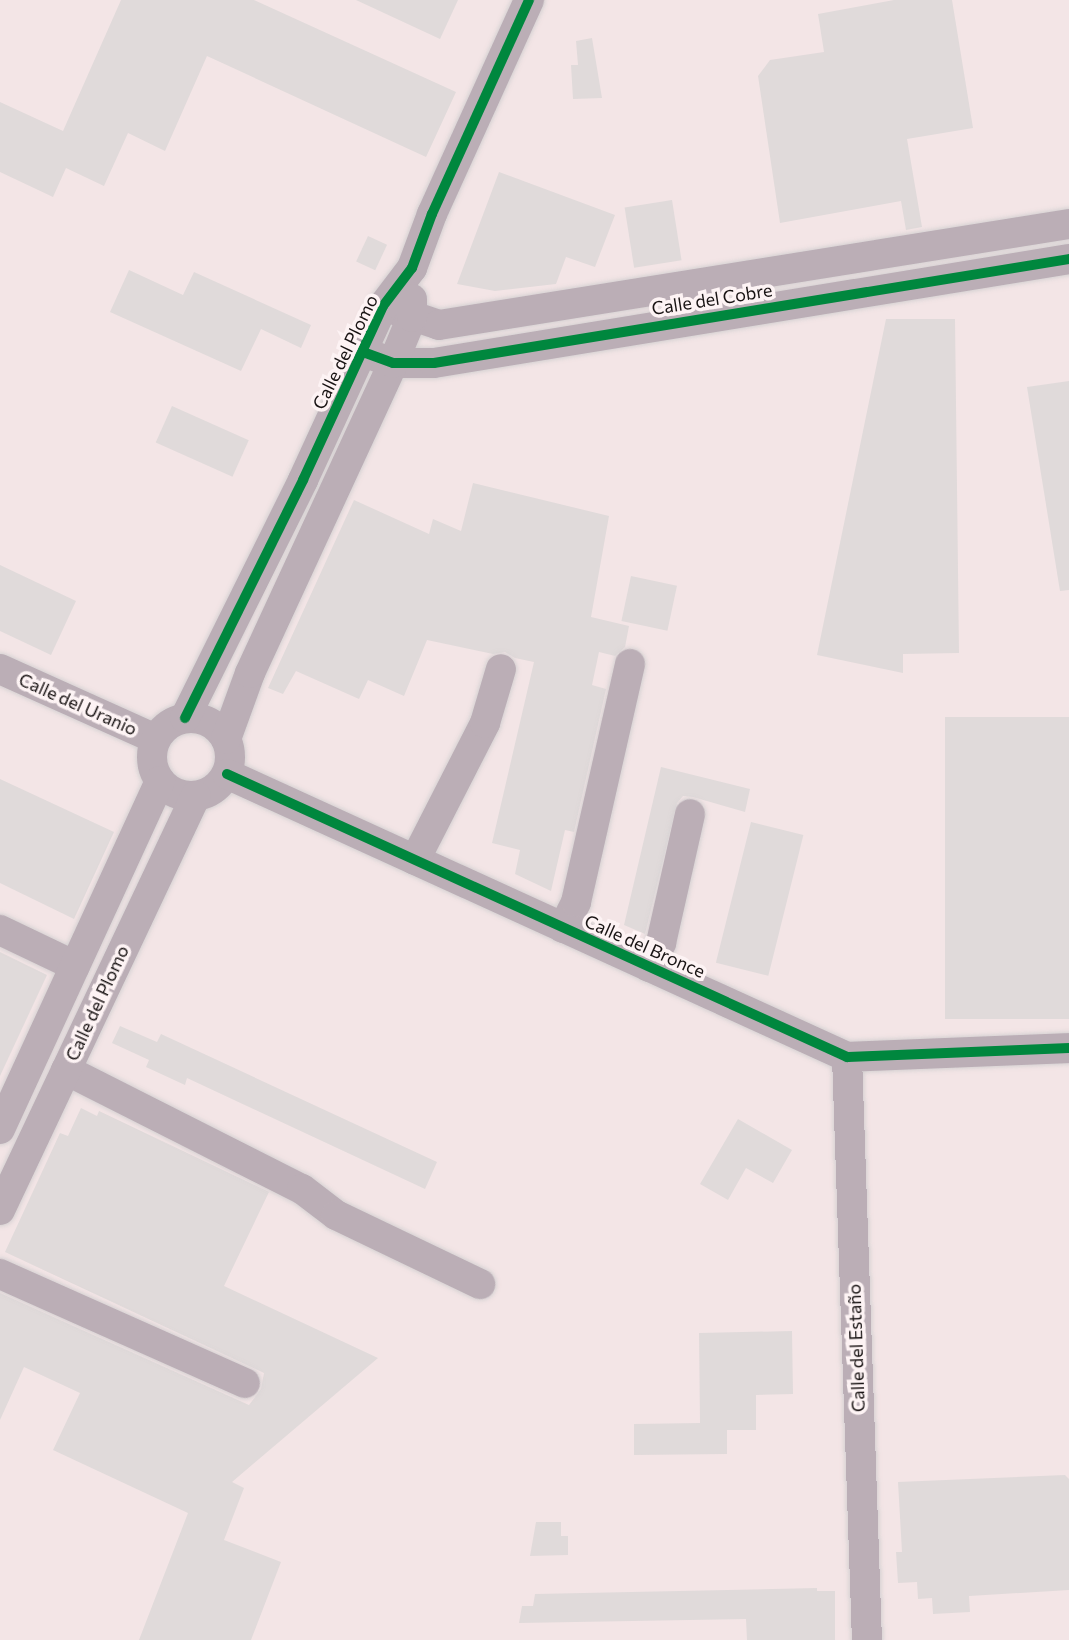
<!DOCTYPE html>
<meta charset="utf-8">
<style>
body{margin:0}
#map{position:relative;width:1069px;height:1640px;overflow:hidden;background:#fbf5f6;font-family:Commissioner,sans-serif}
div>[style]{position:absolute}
.built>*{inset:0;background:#f3e5e6;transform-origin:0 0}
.building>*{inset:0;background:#e0dada;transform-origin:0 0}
.roads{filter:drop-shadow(0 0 2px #d6d2d3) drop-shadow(0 0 2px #d6d2d3)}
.minor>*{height:30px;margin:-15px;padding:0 15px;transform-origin:15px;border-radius:15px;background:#bbaeb6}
.minor>.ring{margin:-15px;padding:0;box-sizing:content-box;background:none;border:30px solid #bbaeb6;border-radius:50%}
.cycleway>*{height:10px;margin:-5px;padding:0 5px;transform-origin:5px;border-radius:5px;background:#00873e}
span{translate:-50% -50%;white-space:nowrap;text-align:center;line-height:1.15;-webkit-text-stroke:7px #fdf3f4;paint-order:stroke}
.street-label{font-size:18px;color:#181313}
</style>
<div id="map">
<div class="built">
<i style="left:0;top:0;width:1069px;height:1640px"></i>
</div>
<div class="building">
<i style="clip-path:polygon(121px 0,254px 0,456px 92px,426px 157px,207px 56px,165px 151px,128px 133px,104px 186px,66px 168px,53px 197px,0 172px,0 102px,63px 131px)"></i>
<i style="clip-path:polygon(356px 0,458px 0,440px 39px)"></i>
<i style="clip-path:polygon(894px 0,952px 0,973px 128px,907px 139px,922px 227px,906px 230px,901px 201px,780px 223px,758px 76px,770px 60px,824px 52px,818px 14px)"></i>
<i style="clip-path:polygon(592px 38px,602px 98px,573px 99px,571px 65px,578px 65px,576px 41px)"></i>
<i style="clip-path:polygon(499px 172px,615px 215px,595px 267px,566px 257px,556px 284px,495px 291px,457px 284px)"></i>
<i style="left:672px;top:200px;width:61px;height:48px;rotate:81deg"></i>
<i style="left:368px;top:236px;width:21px;height:28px;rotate:25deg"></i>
<i style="clip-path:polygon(129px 270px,183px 295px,194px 272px,311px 325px,301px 348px,261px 329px,241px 371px,110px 312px)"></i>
<i style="clip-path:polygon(886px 319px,955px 319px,959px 653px,903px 654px,903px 673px,817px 655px)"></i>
<i style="clip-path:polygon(1069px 381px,1069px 590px,1060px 591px,1027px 387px)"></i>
<i style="left:172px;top:406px;width:84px;height:40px;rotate:24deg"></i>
<i style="clip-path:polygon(473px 483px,609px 516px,591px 617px,629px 626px,625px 647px,615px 656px,599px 652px,592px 685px,606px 689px,574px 832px,565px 830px,551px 891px,515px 874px,520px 850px,492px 843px,534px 662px,515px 658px,505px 652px,493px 654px,427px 640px,404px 696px,368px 680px,359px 699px,296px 671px,283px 694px,268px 688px,354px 500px,429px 534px,433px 519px,461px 531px)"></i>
<i style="clip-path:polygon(0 565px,76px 601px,51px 655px,0 631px)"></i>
<i style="left:631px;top:576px;width:47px;height:46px;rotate:12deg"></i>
<i style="left:1069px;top:717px;width:302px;height:124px;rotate:90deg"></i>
<i style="clip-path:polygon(661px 767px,750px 789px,745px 812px,693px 797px,683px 796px,677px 803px,645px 934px,624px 925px)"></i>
<i style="clip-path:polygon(0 779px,114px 832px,74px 919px,0 883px)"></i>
<i style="left:751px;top:822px;width:54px;height:145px;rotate:14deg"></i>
<i style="clip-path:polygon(0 952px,47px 975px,0 1076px)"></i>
<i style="clip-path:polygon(120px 1026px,157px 1042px,161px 1034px,437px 1162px,425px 1189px,187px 1078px,185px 1085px,146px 1067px,149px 1060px,112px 1043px)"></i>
<i style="clip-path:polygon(81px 1108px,97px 1116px,99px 1111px,269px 1192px,224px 1286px,378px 1358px,232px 1482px,244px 1488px,224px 1540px,281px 1562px,251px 1640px,139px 1640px,188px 1513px,53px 1450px,80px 1393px,24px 1367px,0 1420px,0 1293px,249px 1405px,261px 1389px,264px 1373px,5px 1252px,60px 1133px,68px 1136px)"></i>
<i style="clip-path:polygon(738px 1119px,792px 1150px,773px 1183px,746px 1168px,728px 1200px,700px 1184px)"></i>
<i style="clip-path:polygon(792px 1331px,793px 1394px,756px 1395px,756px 1430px,727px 1430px,727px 1454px,634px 1455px,634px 1424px,700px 1423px,699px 1333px)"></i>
<i style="clip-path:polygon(1065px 1475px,1069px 1479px,1069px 1590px,969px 1596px,970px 1612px,933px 1614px,932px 1598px,918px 1599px,917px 1582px,898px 1583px,896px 1552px,902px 1552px,898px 1482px)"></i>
<i style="clip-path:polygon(536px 1522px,561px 1522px,561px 1536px,568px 1536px,568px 1555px,530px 1556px)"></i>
<i style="clip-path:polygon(817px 1588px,817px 1591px,835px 1591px,835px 1640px,747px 1640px,746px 1619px,519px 1623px,522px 1606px,533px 1606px,535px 1594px)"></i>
</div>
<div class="roads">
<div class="minor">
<i style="left:383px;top:306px;width:59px;rotate:18.7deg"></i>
<i style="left:439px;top:325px;width:638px;rotate:-9.11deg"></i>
<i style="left:363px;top:352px;width:32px;rotate:20deg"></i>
<i style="left:393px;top:363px;width:41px"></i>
<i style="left:434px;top:363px;width:643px;rotate:-9.3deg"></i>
<i style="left:0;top:669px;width:171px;rotate:24.2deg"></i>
<i class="ring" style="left:152px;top:718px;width:48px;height:48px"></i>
<i style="left:185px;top:718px;width:266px;rotate:-63.6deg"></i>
<i style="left:303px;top:480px;width:192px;rotate:-65.3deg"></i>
<i style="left:383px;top:306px;width:48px;rotate:-52.7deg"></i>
<i style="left:412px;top:268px;width:58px;rotate:-69.7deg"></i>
<i style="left:432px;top:214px;width:235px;rotate:-65.6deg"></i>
<i style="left:226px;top:739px;width:70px;rotate:-70deg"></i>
<i style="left:250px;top:673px;width:341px;rotate:-65.2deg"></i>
<i style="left:393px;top:363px;width:50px;rotate:-67.6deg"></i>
<i style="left:412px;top:317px;width:18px;rotate:-90deg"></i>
<i style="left:227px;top:774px;width:682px;rotate:24.53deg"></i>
<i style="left:847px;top:1057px;width:222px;rotate:-2.3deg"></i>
<i style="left:415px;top:860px;width:154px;rotate:-62.9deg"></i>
<i style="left:485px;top:723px;width:56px;rotate:-73.5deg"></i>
<i style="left:563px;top:928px;width:29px;rotate:-63deg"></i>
<i style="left:576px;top:902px;width:244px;rotate:-77.2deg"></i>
<i style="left:0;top:930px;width:83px;rotate:25.6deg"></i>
<i style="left:649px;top:967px;width:27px;rotate:-63deg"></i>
<i style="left:661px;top:943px;width:132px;rotate:-77.3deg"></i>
<i style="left:847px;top:1057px;width:583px;rotate:88.04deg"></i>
<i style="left:66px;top:1070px;width:264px;rotate:26.8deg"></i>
<i style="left:302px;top:1189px;width:43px;rotate:37.4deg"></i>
<i style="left:336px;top:1215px;width:160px;rotate:25.6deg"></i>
<i style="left:0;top:1129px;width:383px;rotate:-65.3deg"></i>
<i style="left:0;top:1210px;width:458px;rotate:-64.7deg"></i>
<i style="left:0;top:1274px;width:268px;rotate:24deg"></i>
</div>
</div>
<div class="cycleway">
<i style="left:363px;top:352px;width:32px;rotate:20deg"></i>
<i style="left:393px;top:363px;width:41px"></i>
<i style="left:434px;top:363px;width:643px;rotate:-9.3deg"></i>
<i style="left:185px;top:718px;width:266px;rotate:-63.6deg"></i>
<i style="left:303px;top:480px;width:192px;rotate:-65.3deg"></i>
<i style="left:383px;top:306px;width:48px;rotate:-52.7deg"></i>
<i style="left:412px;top:268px;width:58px;rotate:-69.7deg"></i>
<i style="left:432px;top:214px;width:235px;rotate:-65.6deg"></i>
<i style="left:227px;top:774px;width:682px;rotate:24.53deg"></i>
<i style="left:847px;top:1057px;width:222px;rotate:-2.3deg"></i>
</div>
<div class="street-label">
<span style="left:712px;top:299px;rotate:-9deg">Calle del Cobre</span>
<span style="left:345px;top:352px;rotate:-64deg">Calle del Plomo</span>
<span style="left:78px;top:704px;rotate:24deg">Calle del Uranio</span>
<span style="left:645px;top:946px;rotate:24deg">Calle del Bronce</span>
<span style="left:97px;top:1003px;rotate:-65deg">Calle del Plomo</span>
<span style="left:856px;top:1348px;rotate:-92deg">Calle del Estaño</span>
</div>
</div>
